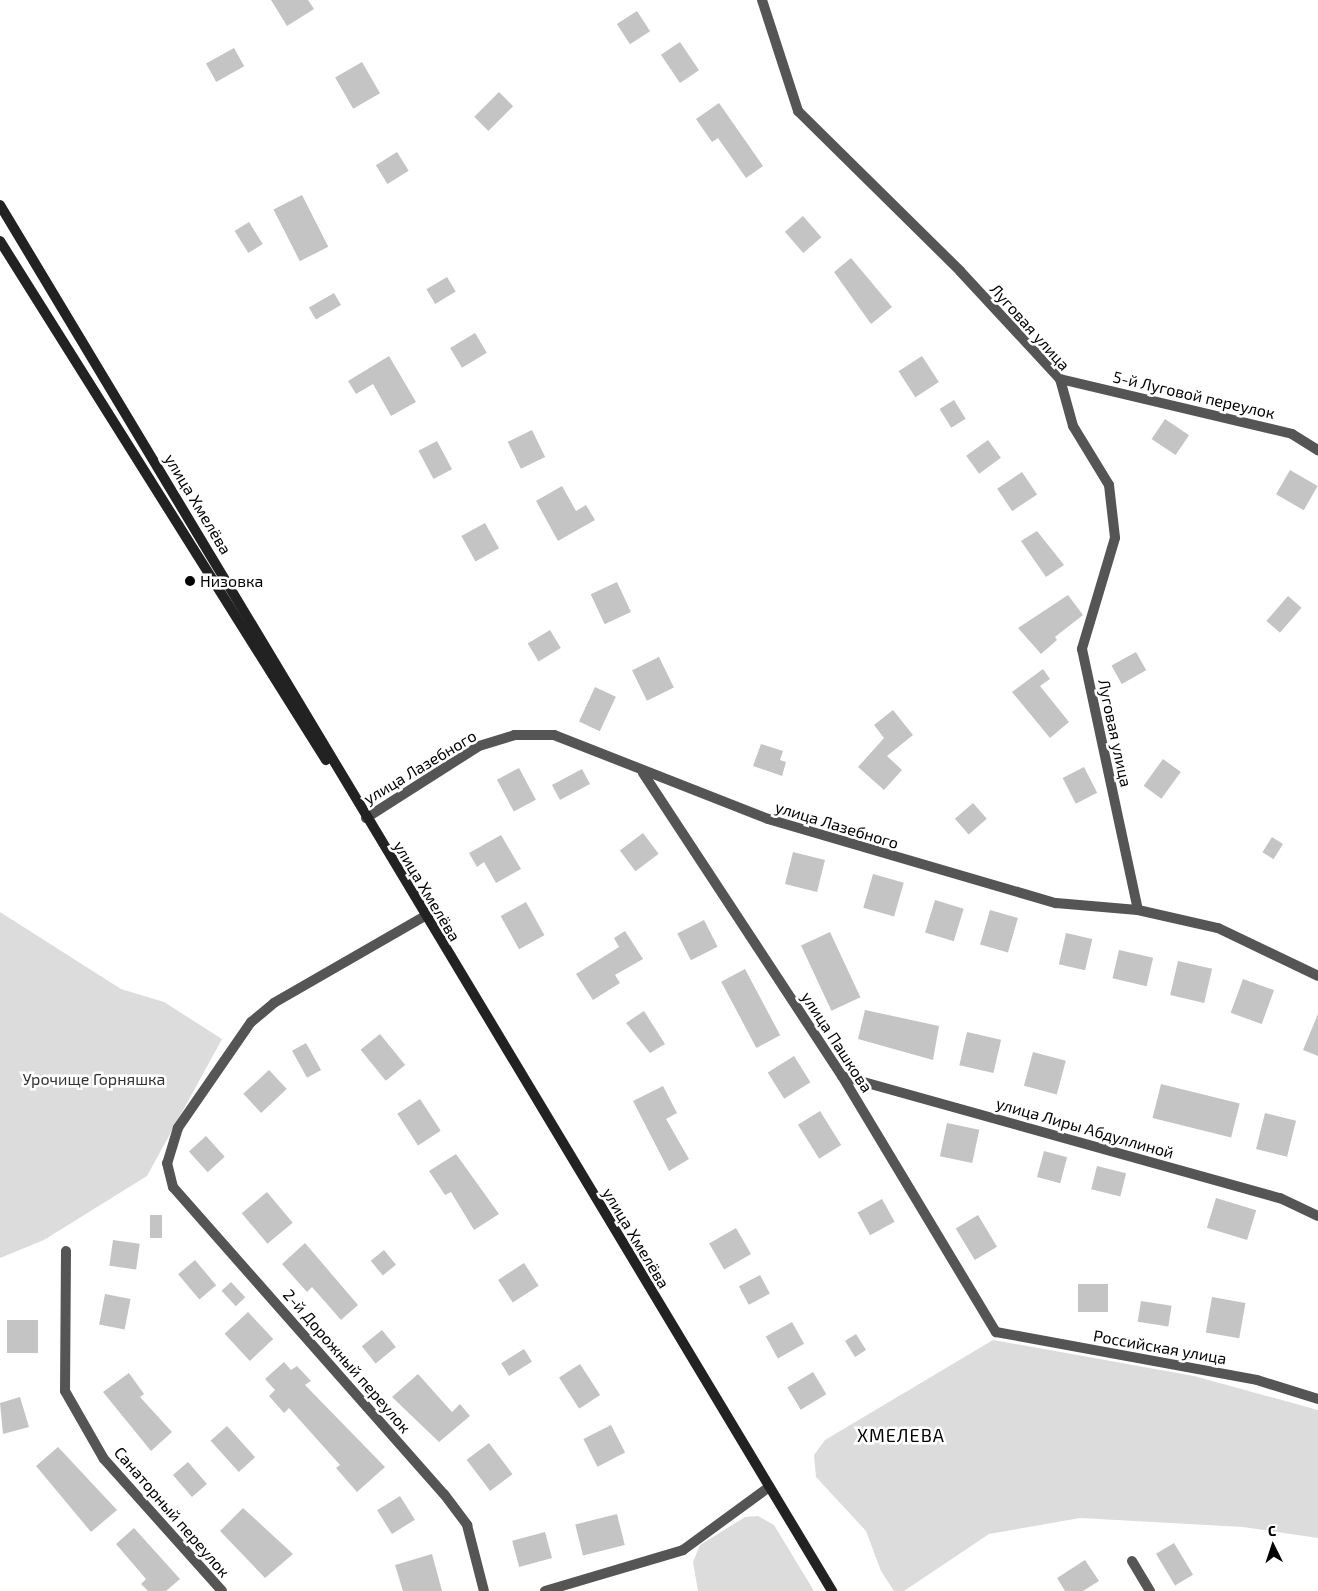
<!DOCTYPE html>
<meta charset="utf-8">
<style>
body{margin:0}
#map{position:relative;width:1318px;height:1591px;overflow:hidden;background:#fff;font-family:"Exo 2",sans-serif}
div>[style]{position:absolute}
.green>*{inset:0;background:#dcdcdc}
.building>*{inset:0;background:#c4c4c4;transform-origin:0 0}
.minor>*{height:10px;margin:-5px;padding:0 5px;transform-origin:5px;border-radius:5px;background:#555}
.secondary>*{height:10px;margin:-5px;padding:0 5px;transform-origin:5px;border-radius:5px;background:#222}
.dots>*{width:14px;height:14px;translate:-50% -50%;box-sizing:border-box;border:2px solid #fff;border-radius:50%}
span{translate:-50% -50%;white-space:nowrap;text-align:center;line-height:1.15;-webkit-text-stroke:5px #fff;paint-order:stroke}
.street-label{font-size:16px;color:#000}
.poi-label{font-size:16px;color:#000}
.left{translate:0 -50%;text-align:left}
.park-label{font-size:16px;color:#333}
.neighbourhood-label{font-size:18px;color:#000;letter-spacing:1px}
.north{position:absolute;left:1248px;top:1521px;width:50px;height:50px;-webkit-text-stroke:4px #fff;paint-order:stroke;rotate:356deg;font-size:14px;font-weight:700;line-height:20px;text-align:center;color:#000}
.north::after{content:'';display:block;margin:auto;width:18px;height:22px;background:#000;clip-path:polygon(50% 0,100% 100%,50% 72%,0 100%)}
</style>
<div id="map">
<div class="green">
<i style="clip-path:polygon(0 912px,121px 989px,164px 1002px,222px 1039px,147px 1176px,44px 1240px,0 1258px)"></i>
<i style="clip-path:polygon(993px 1340px,1194px 1376px,1318px 1410px,1318px 1538px,1243px 1527px,1080px 1518px,989px 1534px,904px 1591px,894px 1591px,881px 1571px,866px 1531px,816px 1477px,814px 1455px,825px 1440px)"></i>
<i style="clip-path:polygon(758px 1516px,774px 1525px,814px 1591px,698px 1591px,693px 1562px,700px 1545px,745px 1517px)"></i>
</div>
<div class="building">
<i style="clip-path:polygon(271px 0,308px 0,314px 9px,287px 26px)"></i>
<i style="left:637px;top:11px;width:24px;height:24px;rotate:57deg"></i>
<i style="left:680px;top:42px;width:34px;height:23px;rotate:56deg"></i>
<i style="left:234px;top:48px;width:21px;height:32px;rotate:61deg"></i>
<i style="left:362px;top:62px;width:36px;height:31px;rotate:60deg"></i>
<i style="left:499px;top:92px;width:20px;height:35px;rotate:45deg"></i>
<i style="clip-path:polygon(719px 103px,763px 166px,746px 178px,718px 138px,712px 142px,696px 119px)"></i>
<i style="left:397px;top:152px;width:22px;height:25px;rotate:58deg"></i>
<i style="left:302px;top:195px;width:58px;height:32px;rotate:63deg"></i>
<i style="left:803px;top:216px;width:28px;height:24px;rotate:49deg"></i>
<i style="left:249px;top:222px;width:26px;height:17px;rotate:58deg"></i>
<i style="clip-path:polygon(851px 258px,892px 307px,871px 324px,834px 272px)"></i>
<i style="left:447px;top:277px;width:17px;height:24px;rotate:59deg"></i>
<i style="left:334px;top:293px;width:14px;height:29px;rotate:60deg"></i>
<i style="left:475px;top:333px;width:23px;height:29px;rotate:59deg"></i>
<i style="clip-path:polygon(389px 356px,416px 402px,391px 416px,373px 384px,356px 394px,348px 381px)"></i>
<i style="left:922px;top:356px;width:31px;height:28px;rotate:57deg"></i>
<i style="left:954px;top:400px;width:22px;height:17px;rotate:58deg"></i>
<i style="left:1165px;top:419px;width:29px;height:24px;rotate:34deg"></i>
<i style="left:532px;top:430px;width:30px;height:27px;rotate:64deg"></i>
<i style="left:988px;top:440px;width:22px;height:27px;rotate:54deg"></i>
<i style="left:437px;top:441px;width:32px;height:21px;rotate:62deg"></i>
<i style="left:1290px;top:470px;width:32px;height:28px;rotate:30deg"></i>
<i style="left:1022px;top:472px;width:27px;height:30px;rotate:56deg"></i>
<i style="clip-path:polygon(562px 486px,576px 511px,586px 505px,595px 520px,558px 541px,536px 501px)"></i>
<i style="left:485px;top:523px;width:29px;height:27px;rotate:61deg"></i>
<i style="clip-path:polygon(1037px 531px,1064px 565px,1046px 577px,1021px 541px)"></i>
<i style="left:617px;top:582px;width:33px;height:29px;rotate:65deg"></i>
<i style="clip-path:polygon(1068px 595px,1083px 615px,1055px 637px,1057px 640px,1041px 654px,1018px 628px)"></i>
<i style="left:1288px;top:596px;width:18px;height:33px;rotate:41deg"></i>
<i style="left:550px;top:630px;width:21px;height:26px;rotate:59deg"></i>
<i style="left:1136px;top:652px;width:21px;height:28px;rotate:61deg"></i>
<i style="left:659px;top:657px;width:34px;height:30px;rotate:64deg"></i>
<i style="clip-path:polygon(1043px 669px,1050px 679px,1040px 686px,1069px 722px,1050px 738px,1012px 692px)"></i>
<i style="left:595px;top:687px;width:23px;height:38px;rotate:25deg"></i>
<i style="clip-path:polygon(893px 710px,913px 735px,887px 756px,902px 770px,884px 790px,858px 767px,884px 738px,874px 725px)"></i>
<i style="clip-path:polygon(761px 744px,783px 751px,780px 760px,786px 762px,782px 776px,753px 766px)"></i>
<i style="left:1163px;top:759px;width:22px;height:33px;rotate:36deg"></i>
<i style="left:1084px;top:767px;width:29px;height:24px;rotate:63deg"></i>
<i style="left:519px;top:768px;width:36px;height:25px;rotate:62deg"></i>
<i style="left:582px;top:769px;width:17px;height:34px;rotate:62deg"></i>
<i style="left:973px;top:803px;width:21px;height:24px;rotate:49deg"></i>
<i style="left:643px;top:833px;width:26px;height:29px;rotate:53deg"></i>
<i style="clip-path:polygon(501px 835px,521px 869px,496px 883px,484px 862px,477px 867px,469px 853px)"></i>
<i style="left:1272px;top:837px;width:13px;height:18px;rotate:32deg"></i>
<i style="left:793px;top:852px;width:33px;height:33px;rotate:14deg"></i>
<i style="left:873px;top:874px;width:32px;height:35px;rotate:16deg"></i>
<i style="left:935px;top:900px;width:30px;height:34px;rotate:17deg"></i>
<i style="left:526px;top:902px;width:38px;height:29px;rotate:61deg"></i>
<i style="left:990px;top:910px;width:29px;height:36px;rotate:16deg"></i>
<i style="left:704px;top:920px;width:30px;height:30px;rotate:63deg"></i>
<i style="clip-path:polygon(625px 931px,643px 959px,615px 975px,620px 983px,593px 1000px,576px 974px,619px 947px,614px 938px)"></i>
<i style="left:830px;top:932px;width:72px;height:32px;rotate:65deg"></i>
<i style="left:1066px;top:933px;width:27px;height:32px;rotate:13deg"></i>
<i style="left:1119px;top:950px;width:35px;height:29px;rotate:13deg"></i>
<i style="left:1178px;top:961px;width:35px;height:35px;rotate:13deg"></i>
<i style="left:745px;top:969px;width:75px;height:27px;rotate:62deg"></i>
<i style="left:1243px;top:979px;width:33px;height:36px;rotate:20deg"></i>
<i style="clip-path:polygon(865px 1010px,939px 1026px,933px 1060px,858px 1039px)"></i>
<i style="clip-path:polygon(644px 1011px,665px 1044px,650px 1053px,626px 1023px)"></i>
<i style="clip-path:polygon(1318px 1014px,1318px 1056px,1303px 1050px)"></i>
<i style="left:967px;top:1032px;width:35px;height:34px;rotate:13deg"></i>
<i style="left:380px;top:1034px;width:40px;height:25px;rotate:51deg"></i>
<i style="left:306px;top:1043px;width:31px;height:16px;rotate:61deg"></i>
<i style="left:1033px;top:1052px;width:34px;height:35px;rotate:15deg"></i>
<i style="left:794px;top:1056px;width:31px;height:31px;rotate:58deg"></i>
<i style="left:269px;top:1070px;width:26px;height:35px;rotate:47deg"></i>
<i style="left:1161px;top:1084px;width:81px;height:35px;rotate:14deg"></i>
<i style="clip-path:polygon(663px 1086px,677px 1113px,666px 1119px,689px 1159px,669px 1171px,633px 1101px)"></i>
<i style="left:420px;top:1099px;width:38px;height:27px;rotate:57deg"></i>
<i style="left:820px;top:1111px;width:40px;height:26px;rotate:58deg"></i>
<i style="left:1265px;top:1113px;width:32px;height:37px;rotate:14deg"></i>
<i style="left:947px;top:1123px;width:33px;height:34px;rotate:12deg"></i>
<i style="left:206px;top:1136px;width:28px;height:23px;rotate:48deg"></i>
<i style="left:1044px;top:1151px;width:24px;height:27px;rotate:15deg"></i>
<i style="clip-path:polygon(456px 1154px,499px 1214px,474px 1230px,451px 1192px,445px 1195px,429px 1171px)"></i>
<i style="left:1097px;top:1166px;width:30px;height:24px;rotate:14deg"></i>
<i style="left:267px;top:1192px;width:40px;height:33px;rotate:50deg"></i>
<i style="left:1216px;top:1198px;width:42px;height:31px;rotate:17deg"></i>
<i style="left:882px;top:1199px;width:26px;height:28px;rotate:61deg"></i>
<i style="left:150px;top:1215px;width:12px;height:23px"></i>
<i style="left:978px;top:1215px;width:37px;height:26px;rotate:59deg"></i>
<i style="left:736px;top:1228px;width:30px;height:31px;rotate:60deg"></i>
<i style="left:113px;top:1240px;width:27px;height:26px;rotate:8deg"></i>
<i style="clip-path:polygon(305px 1243px,358px 1305px,341px 1320px,312px 1287px,307px 1292px,282px 1264px)"></i>
<i style="left:384px;top:1250px;width:19px;height:17px;rotate:51deg"></i>
<i style="left:195px;top:1260px;width:33px;height:22px;rotate:50deg"></i>
<i style="left:524px;top:1263px;width:27px;height:31px;rotate:57deg"></i>
<i style="left:760px;top:1275px;width:21px;height:24px;rotate:62deg"></i>
<i style="left:231px;top:1282px;width:21px;height:13px;rotate:47deg"></i>
<i style="left:1078px;top:1284px;width:30px;height:28px"></i>
<i style="left:105px;top:1294px;width:26px;height:31px;rotate:11deg"></i>
<i style="left:1212px;top:1297px;width:34px;height:36px;rotate:10deg"></i>
<i style="left:1141px;top:1301px;width:31px;height:21px;rotate:9deg"></i>
<i style="left:248px;top:1312px;width:37px;height:32px;rotate:47deg"></i>
<i style="left:7px;top:1320px;width:31px;height:33px"></i>
<i style="left:792px;top:1322px;width:25px;height:30px;rotate:61deg"></i>
<i style="left:382px;top:1330px;width:22px;height:26px;rotate:51deg"></i>
<i style="left:856px;top:1334px;width:19px;height:13px;rotate:58deg"></i>
<i style="left:524px;top:1349px;width:15px;height:27px;rotate:58deg"></i>
<i style="clip-path:polygon(284px 1362px,291px 1370px,297px 1366px,311px 1381px,305px 1385px,385px 1467px,357px 1492px,336px 1468px,340px 1465px,289px 1408px,284px 1413px,269px 1396px,275px 1390px,265px 1379px)"></i>
<i style="left:580px;top:1364px;width:37px;height:25px;rotate:57deg"></i>
<i style="left:813px;top:1372px;width:26px;height:30px;rotate:59deg"></i>
<i style="clip-path:polygon(129px 1373px,144px 1394px,140px 1397px,172px 1432px,151px 1451px,103px 1392px)"></i>
<i style="clip-path:polygon(418px 1374px,452px 1412px,460px 1404px,470px 1416px,439px 1442px,392px 1397px)"></i>
<i style="clip-path:polygon(20px 1397px,29px 1427px,3px 1434px,0 1403px)"></i>
<i style="left:611px;top:1425px;width:31px;height:31px;rotate:63deg"></i>
<i style="left:227px;top:1426px;width:42px;height:22px;rotate:48deg"></i>
<i style="left:489px;top:1443px;width:39px;height:28px;rotate:53deg"></i>
<i style="clip-path:polygon(58px 1447px,117px 1510px,91px 1532px,36px 1466px)"></i>
<i style="left:188px;top:1462px;width:29px;height:20px;rotate:49deg"></i>
<i style="left:400px;top:1496px;width:28px;height:27px;rotate:58deg"></i>
<i style="clip-path:polygon(243px 1508px,293px 1554px,265px 1578px,220px 1531px)"></i>
<i style="left:617px;top:1514px;width:32px;height:43px;rotate:76deg"></i>
<i style="clip-path:polygon(134px 1528px,180px 1579px,166px 1591px,148px 1591px,141px 1584px,146px 1579px,116px 1544px)"></i>
<i style="left:545px;top:1532px;width:27px;height:34px;rotate:75deg"></i>
<i style="left:1174px;top:1543px;width:37px;height:21px;rotate:59deg"></i>
<i style="clip-path:polygon(432px 1554px,442px 1591px,403px 1591px,395px 1565px)"></i>
<i style="clip-path:polygon(1085px 1560px,1099px 1581px,1083px 1591px,1065px 1591px,1057px 1578px)"></i>
</div>
<div class="minor">
<i style="left:762px;top:0;width:117px;rotate:72deg"></i>
<i style="left:798px;top:111px;width:228px;rotate:44.6deg"></i>
<i style="left:960px;top:271px;width:147px;rotate:47.2deg"></i>
<i style="left:1060px;top:379px;width:49px;rotate:74.5deg"></i>
<i style="left:1073px;top:426px;width:69px;rotate:58.6deg"></i>
<i style="left:1109px;top:485px;width:53px;rotate:83.5deg"></i>
<i style="left:1115px;top:538px;width:116px;rotate:106.6deg"></i>
<i style="left:1082px;top:649px;width:267px;rotate:77.9deg"></i>
<i style="left:1060px;top:379px;width:238px;rotate:13.3deg"></i>
<i style="left:1292px;top:434px;width:31px;rotate:32deg"></i>
<i style="left:643px;top:773px;width:363px;rotate:56.7deg"></i>
<i style="left:842px;top:1076px;width:299px;rotate:59deg"></i>
<i style="left:996px;top:1332px;width:265px;rotate:10.4deg"></i>
<i style="left:1257px;top:1380px;width:64px;rotate:17.3deg"></i>
<i style="left:366px;top:818px;width:134px;rotate:-32.5deg"></i>
<i style="left:479px;top:746px;width:37px;rotate:-17deg"></i>
<i style="left:514px;top:735px;width:40px"></i>
<i style="left:554px;top:735px;width:230px;rotate:21.4deg"></i>
<i style="left:768px;top:819px;width:300px;rotate:16.3deg"></i>
<i style="left:1056px;top:903px;width:82px;rotate:4.9deg"></i>
<i style="left:1138px;top:910px;width:82px;rotate:12.7deg"></i>
<i style="left:1218px;top:928px;width:111px;rotate:25.6deg"></i>
<i style="left:425px;top:916px;width:174px;rotate:150.1deg"></i>
<i style="left:274px;top:1003px;width:30px;rotate:140deg"></i>
<i style="left:251px;top:1022px;width:129px;rotate:124.6deg"></i>
<i style="left:178px;top:1128px;width:37px;rotate:107deg"></i>
<i style="left:167px;top:1163px;width:25px;rotate:76deg"></i>
<i style="left:173px;top:1187px;width:409px;rotate:48.6deg"></i>
<i style="left:444px;top:1494px;width:39px;rotate:53deg"></i>
<i style="left:467px;top:1525px;width:68px;rotate:75.6deg"></i>
<i style="left:842px;top:1076px;width:455px;rotate:15.6deg"></i>
<i style="left:1280px;top:1198px;width:42px;rotate:25.3deg"></i>
<i style="left:66px;top:1251px;width:140px;rotate:90.4deg"></i>
<i style="left:65px;top:1391px;width:78px;rotate:60.2deg"></i>
<i style="left:104px;top:1459px;width:177px;rotate:48.2deg"></i>
<i style="left:1132px;top:1561px;width:35px;rotate:59deg"></i>
<i style="left:545px;top:1591px;width:144px;rotate:-16.5deg"></i>
<i style="left:683px;top:1550px;width:107px;rotate:-36.2deg"></i>
</div>
<div class="secondary">
<i style="left:0;top:205px;width:1617px;rotate:59.02deg"></i>
<i style="left:0;top:241px;width:613px;rotate:57.87deg"></i>
</div>
<div class="dots">
<i style="left:190px;top:581px;background:#000"></i>
</div>
<div class="street-label">
<span style="left:1030px;top:327px;rotate:48deg">Луговая улица</span>
<span style="left:1194px;top:395px;rotate:13deg">5-й Луговой переулок</span>
<span style="left:198px;top:504px;rotate:59deg">улица Хмелёва</span>
<span style="left:1115px;top:733px;rotate:78deg">Луговая улица</span>
<span style="left:420px;top:767px;rotate:-31deg">улица Лазебного</span>
<span style="left:837px;top:825px;rotate:17deg">улица Лазебного</span>
<span style="left:427px;top:891px;rotate:59deg">улица Хмелёва</span>
<span style="left:837px;top:1042px;rotate:57deg">улица Пашкова</span>
<span style="left:1085px;top:1128px;rotate:16deg">улица Лиры Абдуллиной</span>
<span style="left:636px;top:1238px;rotate:59deg">улица Хмелёва</span>
<span style="left:1160px;top:1347px;rotate:10deg">Российская улица</span>
<span style="left:347px;top:1361px;rotate:49deg">2-й Дорожный переулок</span>
<span style="left:172px;top:1512px;rotate:49deg">Санаторный переулок</span>
</div>
<div class="poi-label">
<span class="left" style="left:200px;top:581px">Низовка</span>
</div>
<div class="park-label">
<span style="left:94px;top:1079px">Урочище Горняшка</span>
</div>
<div class="neighbourhood-label">
<span style="left:901px;top:1435px">ХМЕЛЕВА</span>
</div>
<div class="north">С</div>
</div>
